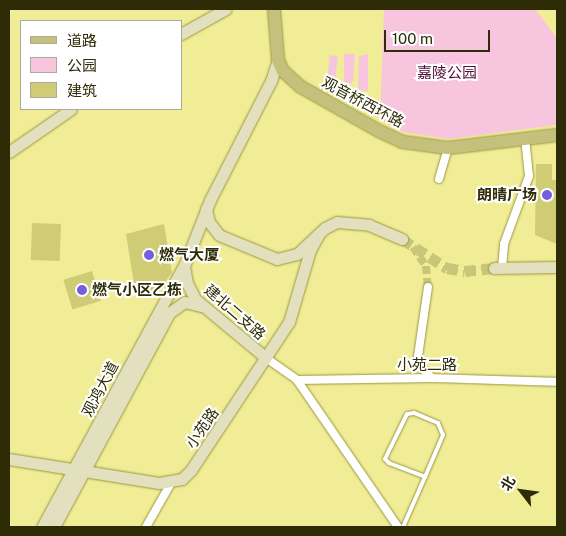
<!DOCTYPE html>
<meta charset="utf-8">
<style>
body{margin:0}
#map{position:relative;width:566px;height:536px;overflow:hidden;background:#f1ed96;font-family:"Public Sans","Noto Sans SC",sans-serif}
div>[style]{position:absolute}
.green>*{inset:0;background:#f8c5df;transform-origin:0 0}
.building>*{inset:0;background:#d0cc76;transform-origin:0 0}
.street-tunnel>*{height:8px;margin-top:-4px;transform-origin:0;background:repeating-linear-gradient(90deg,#cac679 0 8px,transparent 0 12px)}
.secondary-tunnel>*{height:11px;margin-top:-5.5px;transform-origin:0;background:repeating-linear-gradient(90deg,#cac679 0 11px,transparent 0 16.5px)}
.roads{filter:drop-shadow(0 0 1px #9b9741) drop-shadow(0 0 1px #9b9741)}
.lane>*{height:4px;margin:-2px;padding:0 2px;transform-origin:2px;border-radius:2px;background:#fff}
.street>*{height:8px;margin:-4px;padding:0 4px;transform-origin:4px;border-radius:4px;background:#fff}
.secondary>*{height:11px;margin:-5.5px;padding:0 5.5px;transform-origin:5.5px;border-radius:5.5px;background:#e2e0be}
.primary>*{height:12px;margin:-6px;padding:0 6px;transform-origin:6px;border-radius:6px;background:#c5c17d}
.dots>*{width:14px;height:14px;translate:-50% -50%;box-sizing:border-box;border:2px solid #fff;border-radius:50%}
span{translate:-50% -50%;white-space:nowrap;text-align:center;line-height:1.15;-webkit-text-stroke:4px #fff;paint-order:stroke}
.park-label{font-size:15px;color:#530e3b}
.street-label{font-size:15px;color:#2e2c07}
.poi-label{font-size:15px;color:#2e2c07;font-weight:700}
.right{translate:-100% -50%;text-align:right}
.left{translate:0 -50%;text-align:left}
.frame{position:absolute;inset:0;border:10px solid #2e2c07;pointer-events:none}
.legend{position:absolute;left:20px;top:20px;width:162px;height:90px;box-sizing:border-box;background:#fff;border:1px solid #abab9c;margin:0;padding:6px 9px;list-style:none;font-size:15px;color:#2e2c07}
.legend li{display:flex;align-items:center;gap:10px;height:25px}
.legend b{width:25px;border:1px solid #abab9c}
.north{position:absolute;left:496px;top:466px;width:50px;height:50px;-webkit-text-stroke:4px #fff;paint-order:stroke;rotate:300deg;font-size:14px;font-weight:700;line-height:20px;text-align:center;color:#2e2c07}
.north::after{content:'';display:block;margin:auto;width:18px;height:22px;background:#2e2c07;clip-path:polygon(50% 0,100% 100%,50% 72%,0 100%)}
.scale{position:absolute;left:384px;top:30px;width:106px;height:22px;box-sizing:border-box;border:2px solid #2e2c07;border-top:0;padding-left:6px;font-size:15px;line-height:18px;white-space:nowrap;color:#2e2c07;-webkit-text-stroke:4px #fff;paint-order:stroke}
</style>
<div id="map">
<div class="green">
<i style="clip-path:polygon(384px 9px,535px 9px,557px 38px,557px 125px,449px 139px,404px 132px,380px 120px)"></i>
<i style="clip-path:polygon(344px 54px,355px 54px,353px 82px,349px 84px,344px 84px)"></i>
<i style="clip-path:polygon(368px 54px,368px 91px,358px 90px,359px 56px)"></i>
<i style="left:330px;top:55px;width:8px;height:24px;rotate:7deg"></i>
</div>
<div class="building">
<i style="clip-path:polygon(536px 164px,552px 164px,552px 180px,557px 180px,557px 244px,535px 235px)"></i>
<i style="left:32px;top:223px;width:29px;height:37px;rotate:2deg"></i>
<i style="clip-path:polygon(164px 224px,172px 273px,161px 287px,136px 296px,126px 234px)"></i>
<i style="left:92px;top:271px;width:31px;height:30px;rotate:73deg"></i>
</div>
<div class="street-tunnel">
<i style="left:413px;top:247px;width:23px;rotate:56deg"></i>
<i style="left:426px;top:266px;width:21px;rotate:85deg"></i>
</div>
<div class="secondary-tunnel">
<i style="left:402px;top:239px;width:54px;rotate:32.8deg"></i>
<i style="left:447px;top:268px;width:18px;rotate:9deg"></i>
<i style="left:465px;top:271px;width:29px;rotate:-6deg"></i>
</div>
<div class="roads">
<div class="lane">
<i style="left:403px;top:527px;width:55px;rotate:-66.3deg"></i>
<i style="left:425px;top:477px;width:46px;rotate:-66.8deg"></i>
<i style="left:443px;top:435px;width:13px;rotate:-113deg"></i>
<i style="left:438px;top:423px;width:26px;rotate:-157deg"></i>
<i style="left:414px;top:413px;width:7px;rotate:172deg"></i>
<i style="left:407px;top:414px;width:50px;rotate:116.1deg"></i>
<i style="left:385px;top:459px;width:6px;rotate:45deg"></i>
<i style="left:389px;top:463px;width:39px;rotate:21deg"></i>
</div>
<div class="street">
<i style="left:439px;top:179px;width:32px;rotate:-74deg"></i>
<i style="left:502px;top:268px;width:24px;rotate:-85deg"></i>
<i style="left:504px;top:244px;width:72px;rotate:-69.8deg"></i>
<i style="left:529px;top:176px;width:37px;rotate:-96deg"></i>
<i style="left:428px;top:287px;width:70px;rotate:98.2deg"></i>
<i style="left:418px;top:356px;width:11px;rotate:75deg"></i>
<i style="left:421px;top:367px;width:16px;rotate:45deg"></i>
<i style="left:266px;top:358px;width:38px;rotate:35deg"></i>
<i style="left:297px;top:380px;width:178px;rotate:55.5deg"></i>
<i style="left:297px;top:380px;width:135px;rotate:-0.8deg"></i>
<i style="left:432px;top:378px;width:125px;rotate:1.8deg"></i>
<i style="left:146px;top:527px;width:51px;rotate:-60.4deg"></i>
</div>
<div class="secondary">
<i style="left:181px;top:34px;width:51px;rotate:-29.1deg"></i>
<i style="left:9px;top:152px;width:75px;rotate:-34.7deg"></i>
<i style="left:206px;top:209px;width:13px;rotate:77deg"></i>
<i style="left:209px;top:222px;width:16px;rotate:52deg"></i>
<i style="left:219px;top:235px;width:63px;rotate:22.5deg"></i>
<i style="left:277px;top:259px;width:21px;rotate:-14deg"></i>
<i style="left:297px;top:254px;width:38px;rotate:-43deg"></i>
<i style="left:325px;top:228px;width:13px;rotate:-27deg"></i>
<i style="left:337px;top:222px;width:32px;rotate:5deg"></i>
<i style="left:369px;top:225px;width:36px;rotate:23deg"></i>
<i style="left:184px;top:266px;width:17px;rotate:80deg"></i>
<i style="left:187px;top:283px;width:18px;rotate:63deg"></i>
<i style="left:195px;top:299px;width:92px;rotate:39.7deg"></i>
<i style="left:494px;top:268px;width:63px;rotate:-0.9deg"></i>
<i style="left:9px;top:459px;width:152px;rotate:9.1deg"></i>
<i style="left:159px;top:483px;width:23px;rotate:-10deg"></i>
<i style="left:182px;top:479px;width:13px;rotate:-45deg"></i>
<i style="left:191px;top:470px;width:178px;rotate:-56.5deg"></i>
<i style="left:289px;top:322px;width:75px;rotate:-73.7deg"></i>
<i style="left:310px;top:250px;width:18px;rotate:-61deg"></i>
<i style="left:42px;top:527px;width:297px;rotate:-61.5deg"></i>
<i style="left:184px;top:266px;width:71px;rotate:-68.5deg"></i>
<i style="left:210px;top:200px;width:134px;rotate:-62.9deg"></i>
<i style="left:271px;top:81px;width:22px;rotate:-72deg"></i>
<i style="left:54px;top:527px;width:243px;rotate:-61.7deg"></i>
<i style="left:169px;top:313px;width:19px;rotate:-35deg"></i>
<i style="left:185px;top:302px;width:16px;rotate:14deg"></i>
</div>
<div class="primary">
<i style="left:274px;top:9px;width:51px;rotate:85.5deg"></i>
<i style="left:278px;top:60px;width:12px;rotate:66deg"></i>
<i style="left:283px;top:71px;width:24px;rotate:42deg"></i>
<i style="left:301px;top:87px;width:90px;rotate:29.4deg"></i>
<i style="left:379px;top:131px;width:26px;rotate:25deg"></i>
<i style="left:403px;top:142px;width:45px;rotate:7.6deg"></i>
<i style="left:448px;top:148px;width:110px;rotate:-6.8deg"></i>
</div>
</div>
<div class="dots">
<i style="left:547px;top:195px;background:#7360da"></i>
<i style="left:149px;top:255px;background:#7360da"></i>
<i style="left:82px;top:290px;background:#7360da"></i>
</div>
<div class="park-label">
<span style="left:447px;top:73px">嘉陵公园</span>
</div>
<div class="street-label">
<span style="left:363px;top:102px;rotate:28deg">观音桥西环路</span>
<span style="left:235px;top:312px;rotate:41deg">建北二支路</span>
<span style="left:427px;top:365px">小苑二路</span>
<span style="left:100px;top:389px;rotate:-62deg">观鸿大道</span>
<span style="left:202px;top:428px;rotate:-56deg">小苑路</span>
</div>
<div class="poi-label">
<span class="right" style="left:537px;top:195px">朗晴广场</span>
<span class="left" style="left:159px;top:255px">燃气大厦</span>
<span class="left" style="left:92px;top:290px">燃气小区乙栋</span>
</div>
<div class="frame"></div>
<ul class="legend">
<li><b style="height:6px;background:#c5c17d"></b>道路</li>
<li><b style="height:14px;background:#f8c5df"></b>公园</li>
<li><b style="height:14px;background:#d0cc76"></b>建筑</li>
</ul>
<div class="north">北</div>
<div class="scale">100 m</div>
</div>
